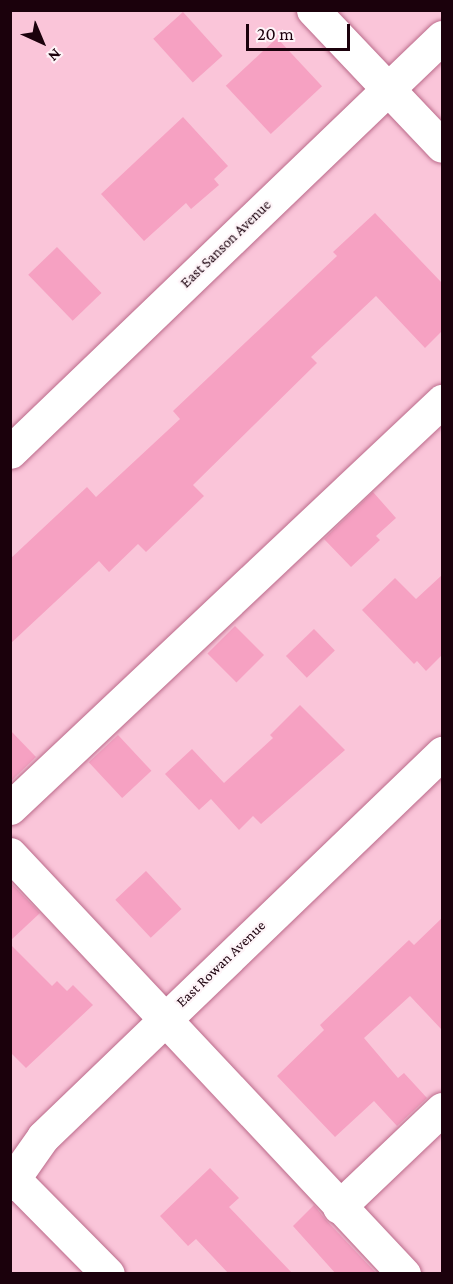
<!DOCTYPE html>
<style>
body{margin:0}
#map{position:relative;width:453px;height:1284px;overflow:hidden;background:#fac5d9;font-family:"Crimson Pro",serif}
div>[style]{position:absolute}
.building>*{inset:0;background:#f6a1c2;transform-origin:0 0}
.roads{filter:drop-shadow(0 0 2px #ba6a8a) drop-shadow(0 0 2px #ba6a8a)}
.minor>*{height:33px;margin:-16.5px;padding:0 16.5px;transform-origin:16.5px;border-radius:16.5px;background:#fff}
span{translate:-50% -50%;white-space:nowrap;text-align:center;line-height:1.15;-webkit-text-stroke:4.5px #fef4f8;paint-order:stroke}
.street-label{font-size:15px;color:#1b010c}
.frame{position:absolute;inset:0;border:12px solid #1b010c;pointer-events:none}
.north{position:absolute;left:12px;top:12px;width:60px;height:60px;-webkit-text-stroke:4px #fef4f8;paint-order:stroke;rotate:136deg;font-size:16px;font-weight:700;line-height:24px;text-align:center;color:#1b010c}
.north::after{content:'';display:block;margin:auto;width:21px;height:27px;background:#1b010c;clip-path:polygon(50% 0,100% 100%,50% 72%,0 100%)}
.scale{position:absolute;left:246px;top:24px;width:104px;height:27px;box-sizing:border-box;border:3px solid #1b010c;border-top:0;padding-left:8px;font-size:18px;line-height:21px;white-space:nowrap;color:#1b010c;-webkit-text-stroke:4px #fef4f8;paint-order:stroke}
</style>
<div id="map">
<div class="building">
<i style="left:183px;top:12px;width:59px;height:40px;rotate:48deg"></i>
<i style="left:277px;top:38px;width:66px;height:70px;rotate:47deg"></i>
<i style="clip-path:polygon(183px 117px,228px 166px,214px 179px,219px 185px,191px 209px,186px 203px,144px 241px,101px 194px)"></i>
<i style="clip-path:polygon(375px 213px,442px 283px,442px 331px,425px 348px,376px 296px,311px 357px,317px 363px,193px 485px,204px 496px,146px 552px,138px 544px,109px 572px,99px 561px,10px 644px,10px 559px,87px 487px,96px 497px,180px 419px,173px 411px,337px 256px,333px 252px)"></i>
<i style="left:57px;top:247px;width:64px;height:40px;rotate:46deg"></i>
<i style="clip-path:polygon(373px 492px,396px 518px,376px 536px,380px 540px,351px 567px,324px 539px)"></i>
<i style="clip-path:polygon(442px 575px,442px 655px,426px 671px,417px 661px,414px 664px,362px 610px,395px 578px,416px 599px)"></i>
<i style="left:235px;top:626px;width:41px;height:39px;rotate:45deg"></i>
<i style="left:314px;top:629px;width:30px;height:39px;rotate:46deg"></i>
<i style="clip-path:polygon(300px 705px,345px 750px,261px 824px,253px 816px,239px 830px,211px 799px,199px 810px,165px 774px,192px 749px,224px 783px,273px 738px,270px 735px)"></i>
<i style="clip-path:polygon(10px 730px,36px 757px,10px 782px)"></i>
<i style="left:118px;top:735px;width:49px;height:40px;rotate:47deg"></i>
<i style="left:146px;top:871px;width:52px;height:42px;rotate:47deg"></i>
<i style="clip-path:polygon(10px 882px,40px 913px,10px 941px)"></i>
<i style="clip-path:polygon(442px 918px,442px 1030px,410px 996px,364px 1038px,398px 1078px,404px 1073px,427px 1098px,397px 1126px,374px 1101px,335px 1137px,277px 1076px,324px 1030px,320px 1025px,409px 940px,414px 945px)"></i>
<i style="clip-path:polygon(10px 944px,52px 986px,57px 981px,67px 991px,73px 985px,93px 1005px,26px 1068px,10px 1052px)"></i>
<i style="clip-path:polygon(210px 1168px,239px 1198px,229px 1207px,293px 1274px,229px 1274px,196px 1239px,188px 1246px,160px 1216px)"></i>
<i style="clip-path:polygon(314px 1205px,325px 1219px,377px 1274px,336px 1274px,293px 1226px)"></i>
</div>
<div class="roads">
<div class="minor">
<i style="left:313px;top:10px;width:187px;rotate:46.5deg"></i>
<i style="left:10px;top:452px;width:599px;rotate:-43.85deg"></i>
<i style="left:10px;top:808px;width:594px;rotate:-43.29deg"></i>
<i style="left:10px;top:854px;width:576px;rotate:46.83deg"></i>
<i style="left:10px;top:1175px;width:139px;rotate:45.3deg"></i>
<i style="left:10px;top:1184px;width:57px;rotate:-54.9deg"></i>
<i style="left:43px;top:1137px;width:554px;rotate:-43.9deg"></i>
<i style="left:339px;top:1207px;width:142px;rotate:-43.6deg"></i>
</div>
</div>
<div class="street-label">
<span style="left:226px;top:244px;rotate:-44deg">East Sanson Avenue</span>
<span style="left:221px;top:964px;rotate:-44deg">East Rowan Avenue</span>
</div>
<div class="frame"></div>
<div class="north">N</div>
<div class="scale">20 m</div>
</div>
